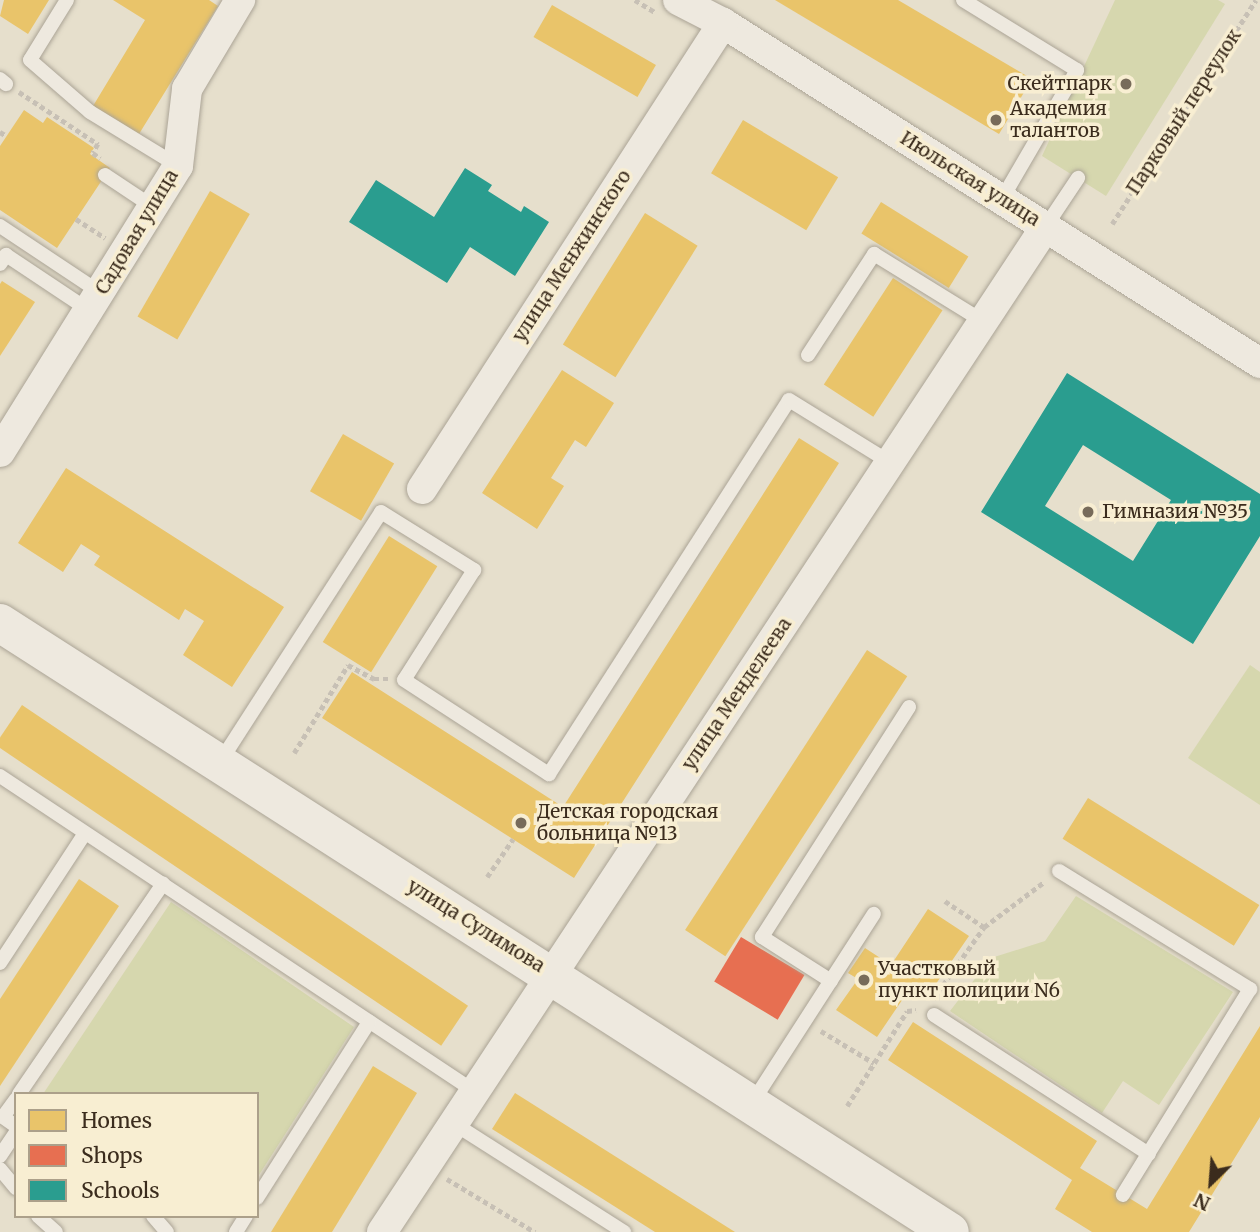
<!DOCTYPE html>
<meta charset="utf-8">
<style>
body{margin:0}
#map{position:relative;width:1260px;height:1232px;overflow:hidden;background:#e6dfcc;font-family:Merriweather,serif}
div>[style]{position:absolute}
.green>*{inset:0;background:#d6d7ae}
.homes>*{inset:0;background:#e9c46a;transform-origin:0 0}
.shops>*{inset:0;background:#e76f51;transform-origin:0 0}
.schools>*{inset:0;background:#2a9d8f}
.path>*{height:4.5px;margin-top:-2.25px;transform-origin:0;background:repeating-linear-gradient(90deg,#c7c0b5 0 5px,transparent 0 8.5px)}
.roads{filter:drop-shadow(0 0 2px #aba496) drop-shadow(0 0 2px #aba496)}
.lane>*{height:14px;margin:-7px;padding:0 7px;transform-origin:7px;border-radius:7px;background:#eee9df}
.street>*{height:30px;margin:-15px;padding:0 15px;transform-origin:15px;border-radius:15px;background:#eee9df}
.secondary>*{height:38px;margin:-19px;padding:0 19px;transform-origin:19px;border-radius:19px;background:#eee9df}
.dots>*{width:19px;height:19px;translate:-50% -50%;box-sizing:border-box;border:4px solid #f8eed2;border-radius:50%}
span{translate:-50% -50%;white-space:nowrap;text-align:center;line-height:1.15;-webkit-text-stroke:7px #f8eed2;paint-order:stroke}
.poi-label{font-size:19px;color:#3b2c1d}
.right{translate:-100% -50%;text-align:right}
.left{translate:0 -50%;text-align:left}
.street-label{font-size:19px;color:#3b2c1d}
.legend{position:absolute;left:14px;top:1092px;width:245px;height:126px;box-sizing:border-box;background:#f8eed2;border:2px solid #aca08a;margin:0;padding:9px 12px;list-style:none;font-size:21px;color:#3b2c1d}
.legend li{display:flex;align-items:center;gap:14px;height:35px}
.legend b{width:35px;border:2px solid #aca08a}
.north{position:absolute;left:1176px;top:1148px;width:70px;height:70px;-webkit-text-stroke:5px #f8eed2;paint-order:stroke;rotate:205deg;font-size:19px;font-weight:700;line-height:28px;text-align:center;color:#3b2c1d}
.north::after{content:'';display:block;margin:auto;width:24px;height:32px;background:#3b2c1d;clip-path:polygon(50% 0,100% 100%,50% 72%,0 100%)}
</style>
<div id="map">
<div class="green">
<i style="clip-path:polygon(1115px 0,1218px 0,1225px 4px,1106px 196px,1042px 156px)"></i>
<i style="clip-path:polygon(1250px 665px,1260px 672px,1260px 805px,1188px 758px)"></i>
<i style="clip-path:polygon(1076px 896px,1233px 992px,1159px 1105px,1123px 1081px,1102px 1113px,950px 1011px,991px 958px,1045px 941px)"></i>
<i style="clip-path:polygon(171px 902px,354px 1027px,257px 1178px,257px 1094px,43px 1094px)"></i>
</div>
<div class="homes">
<i style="clip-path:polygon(4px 0,49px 0,28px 34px,0 16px)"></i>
<i style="clip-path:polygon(113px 0,209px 0,218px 6px,139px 134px,93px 106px,145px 20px)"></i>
<i style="clip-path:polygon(775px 0,898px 0,1032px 79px,999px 134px)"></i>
<i style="left:552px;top:5px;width:120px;height:37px;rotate:30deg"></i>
<i style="clip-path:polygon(24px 110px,43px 123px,47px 117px,94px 148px,90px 154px,110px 168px,57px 248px,0 210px,0 146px)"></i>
<i style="left:743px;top:120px;width:111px;height:62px;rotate:31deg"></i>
<i style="left:210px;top:191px;width:46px;height:145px;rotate:30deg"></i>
<i style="left:881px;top:202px;width:103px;height:37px;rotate:32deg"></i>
<i style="left:645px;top:213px;width:62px;height:155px;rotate:32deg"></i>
<i style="left:893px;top:278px;width:59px;height:127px;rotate:33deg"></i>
<i style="clip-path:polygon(2px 281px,35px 302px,0 356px,0 284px)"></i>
<i style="clip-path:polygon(562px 370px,614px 403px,586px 447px,575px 440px,551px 478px,564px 486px,537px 529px,482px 493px)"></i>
<i style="left:343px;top:434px;width:59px;height:66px;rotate:30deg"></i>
<i style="clip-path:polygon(799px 438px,839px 463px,574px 878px,322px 718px,352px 672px,563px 807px)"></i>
<i style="clip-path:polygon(66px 468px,284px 607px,232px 687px,183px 655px,204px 621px,185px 609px,179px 620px,94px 565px,100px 556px,81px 544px,63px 572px,18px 543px)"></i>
<i style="left:389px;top:536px;width:57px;height:125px;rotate:32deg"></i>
<i style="left:867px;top:650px;width:48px;height:334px;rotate:33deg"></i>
<i style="left:22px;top:705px;width:538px;height:48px;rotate:34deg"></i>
<i style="left:1088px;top:798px;width:202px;height:48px;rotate:32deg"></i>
<i style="clip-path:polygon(79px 879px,119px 906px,0 1086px,0 999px)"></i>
<i style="clip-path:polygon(928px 909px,969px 936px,929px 994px,913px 984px,877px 1037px,836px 1010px,858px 979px,848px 973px,865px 948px,891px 965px)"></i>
<i style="clip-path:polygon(913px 1022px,1097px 1141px,1080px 1168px,1147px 1209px,1260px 1026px,1260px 1117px,1189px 1232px,1092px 1232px,1055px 1209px,1072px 1180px,888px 1060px)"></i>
<i style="clip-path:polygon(373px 1066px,417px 1093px,332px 1232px,271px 1232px)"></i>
<i style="clip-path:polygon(515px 1093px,735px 1232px,655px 1232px,492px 1129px)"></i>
</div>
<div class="shops">
<i style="left:741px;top:937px;width:74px;height:52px;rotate:31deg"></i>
</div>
<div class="schools">
<i style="clip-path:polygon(465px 168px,492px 185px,488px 191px,521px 212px,524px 206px,549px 222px,515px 276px,470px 247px,447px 283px,349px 222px,376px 180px,434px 217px)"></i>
<i style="clip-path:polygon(evenodd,1067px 373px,1260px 494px,1260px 536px,1193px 644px,981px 512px,1067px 373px,1083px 445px,1171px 500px,1133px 561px,1045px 506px,1083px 445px)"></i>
</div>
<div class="path">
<i style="left:635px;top:0;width:23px;rotate:31deg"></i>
<i style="left:19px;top:92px;width:95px;rotate:33.4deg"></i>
<i style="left:98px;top:144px;width:10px;rotate:119deg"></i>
<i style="left:93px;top:153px;width:9px;rotate:36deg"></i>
<i style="left:0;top:132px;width:8px;rotate:30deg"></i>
<i style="left:76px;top:219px;width:35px;rotate:33deg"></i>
<i style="left:1112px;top:224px;width:266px;rotate:-57.3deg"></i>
<i style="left:294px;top:753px;width:103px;rotate:-58.5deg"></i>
<i style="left:348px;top:665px;width:30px;rotate:28deg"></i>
<i style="left:374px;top:679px;width:15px"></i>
<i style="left:487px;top:877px;width:46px;rotate:-55.6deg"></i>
<i style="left:945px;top:901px;width:47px;rotate:33.7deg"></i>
<i style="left:933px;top:999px;width:88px;rotate:-54.7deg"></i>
<i style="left:984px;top:927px;width:75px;rotate:-36.9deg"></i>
<i style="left:821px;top:1031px;width:62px;rotate:31.1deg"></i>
<i style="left:847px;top:1106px;width:112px;rotate:-57.7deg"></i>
<i style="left:907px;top:1011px;width:9px;rotate:-6deg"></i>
<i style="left:447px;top:1179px;width:103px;rotate:31.1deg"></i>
</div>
<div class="roads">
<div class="lane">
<i style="left:67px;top:0;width:70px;rotate:121.7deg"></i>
<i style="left:30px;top:60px;width:79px;rotate:40.9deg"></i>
<i style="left:90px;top:112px;width:103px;rotate:31.5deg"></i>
<i style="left:963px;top:0;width:134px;rotate:31.6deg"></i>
<i style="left:1077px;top:70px;width:149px;rotate:120.2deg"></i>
<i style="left:0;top:79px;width:8px;rotate:40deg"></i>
<i style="left:105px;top:175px;width:58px;rotate:33.7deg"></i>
<i style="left:0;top:226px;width:121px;rotate:33.6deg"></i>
<i style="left:1046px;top:226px;width:58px;rotate:-56.3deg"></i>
<i style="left:0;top:264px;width:11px;rotate:-56deg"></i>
<i style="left:6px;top:255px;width:101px;rotate:33.7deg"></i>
<i style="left:808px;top:355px;width:121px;rotate:-56.8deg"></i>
<i style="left:874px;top:254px;width:129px;rotate:31.7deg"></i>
<i style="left:220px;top:762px;width:297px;rotate:-57.2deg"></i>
<i style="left:381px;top:512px;width:110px;rotate:31.9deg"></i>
<i style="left:474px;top:570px;width:130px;rotate:122.5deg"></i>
<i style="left:404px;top:680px;width:173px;rotate:33deg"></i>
<i style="left:549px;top:774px;width:444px;rotate:-57.3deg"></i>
<i style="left:789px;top:400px;width:120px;rotate:31.7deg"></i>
<i style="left:0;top:776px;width:569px;rotate:33.61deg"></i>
<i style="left:1059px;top:871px;width:225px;rotate:31.7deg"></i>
<i style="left:1250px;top:989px;width:242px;rotate:121.7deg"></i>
<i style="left:0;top:963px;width:155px;rotate:-56.8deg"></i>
<i style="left:831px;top:981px;width:82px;rotate:-147.5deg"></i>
<i style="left:762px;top:937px;width:273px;rotate:-57.4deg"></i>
<i style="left:934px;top:1015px;width:256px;rotate:32.9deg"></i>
<i style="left:19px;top:1094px;width:255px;rotate:-55.6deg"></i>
<i style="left:16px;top:1099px;width:22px;rotate:126deg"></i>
<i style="left:3px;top:1117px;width:16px;rotate:35deg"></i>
<i style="left:752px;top:1103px;width:225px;rotate:-57.2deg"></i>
<i style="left:453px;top:1123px;width:203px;rotate:32.5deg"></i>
<i style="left:0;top:1156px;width:29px;rotate:-56deg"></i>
<i style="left:0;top:1169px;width:25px;rotate:50deg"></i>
<i style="left:257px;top:1198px;width:209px;rotate:-57.5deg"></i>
<i style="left:38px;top:1216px;width:24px;rotate:42deg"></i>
<i style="left:153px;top:1216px;width:21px;rotate:49deg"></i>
<i style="left:236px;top:1232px;width:19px;rotate:-58deg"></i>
</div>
<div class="street">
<i style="left:678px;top:0;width:51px;rotate:27.1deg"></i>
<i style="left:723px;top:23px;width:636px;rotate:32.34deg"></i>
<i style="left:0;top:452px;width:337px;rotate:-58.1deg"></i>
<i style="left:178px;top:166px;width:78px;rotate:-83.3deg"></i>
<i style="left:187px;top:89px;width:104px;rotate:-59.2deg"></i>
<i style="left:422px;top:489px;width:555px;rotate:-57.14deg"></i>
<i style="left:382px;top:1232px;width:1205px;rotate:-56.57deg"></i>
</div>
<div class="secondary">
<i style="left:0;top:623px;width:1128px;rotate:32.66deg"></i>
</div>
</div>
<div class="dots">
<i style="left:1126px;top:84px;background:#776b5a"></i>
<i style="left:996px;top:120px;background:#776b5a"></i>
<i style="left:1088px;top:512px;background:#776b5a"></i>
<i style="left:521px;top:823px;background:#776b5a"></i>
<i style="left:864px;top:980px;background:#776b5a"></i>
</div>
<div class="poi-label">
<span class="right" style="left:1112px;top:84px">Скейтпарк</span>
<span class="left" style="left:1010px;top:120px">Академия<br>талантов</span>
<span class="left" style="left:1102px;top:512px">Гимназия №35</span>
<span class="left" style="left:537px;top:823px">Детская городская<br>больница №13</span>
<span class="left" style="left:878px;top:980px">Участковый<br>пункт полиции N6</span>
</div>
<div class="street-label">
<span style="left:1184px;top:112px;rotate:-57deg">Парковый переулок</span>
<span style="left:970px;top:179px;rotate:32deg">Июльская улица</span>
<span style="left:137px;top:232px;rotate:-59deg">Садовая улица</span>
<span style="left:572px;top:256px;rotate:-57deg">улица Менжинского</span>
<span style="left:737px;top:694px;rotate:-56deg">улица Менделеева</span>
<span style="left:476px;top:926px;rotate:32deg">улица Сулимова</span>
</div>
<ul class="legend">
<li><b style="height:19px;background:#e9c46a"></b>Homes</li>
<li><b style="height:19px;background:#e76f51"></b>Shops</li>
<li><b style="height:19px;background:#2a9d8f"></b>Schools</li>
</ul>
<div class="north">N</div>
</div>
